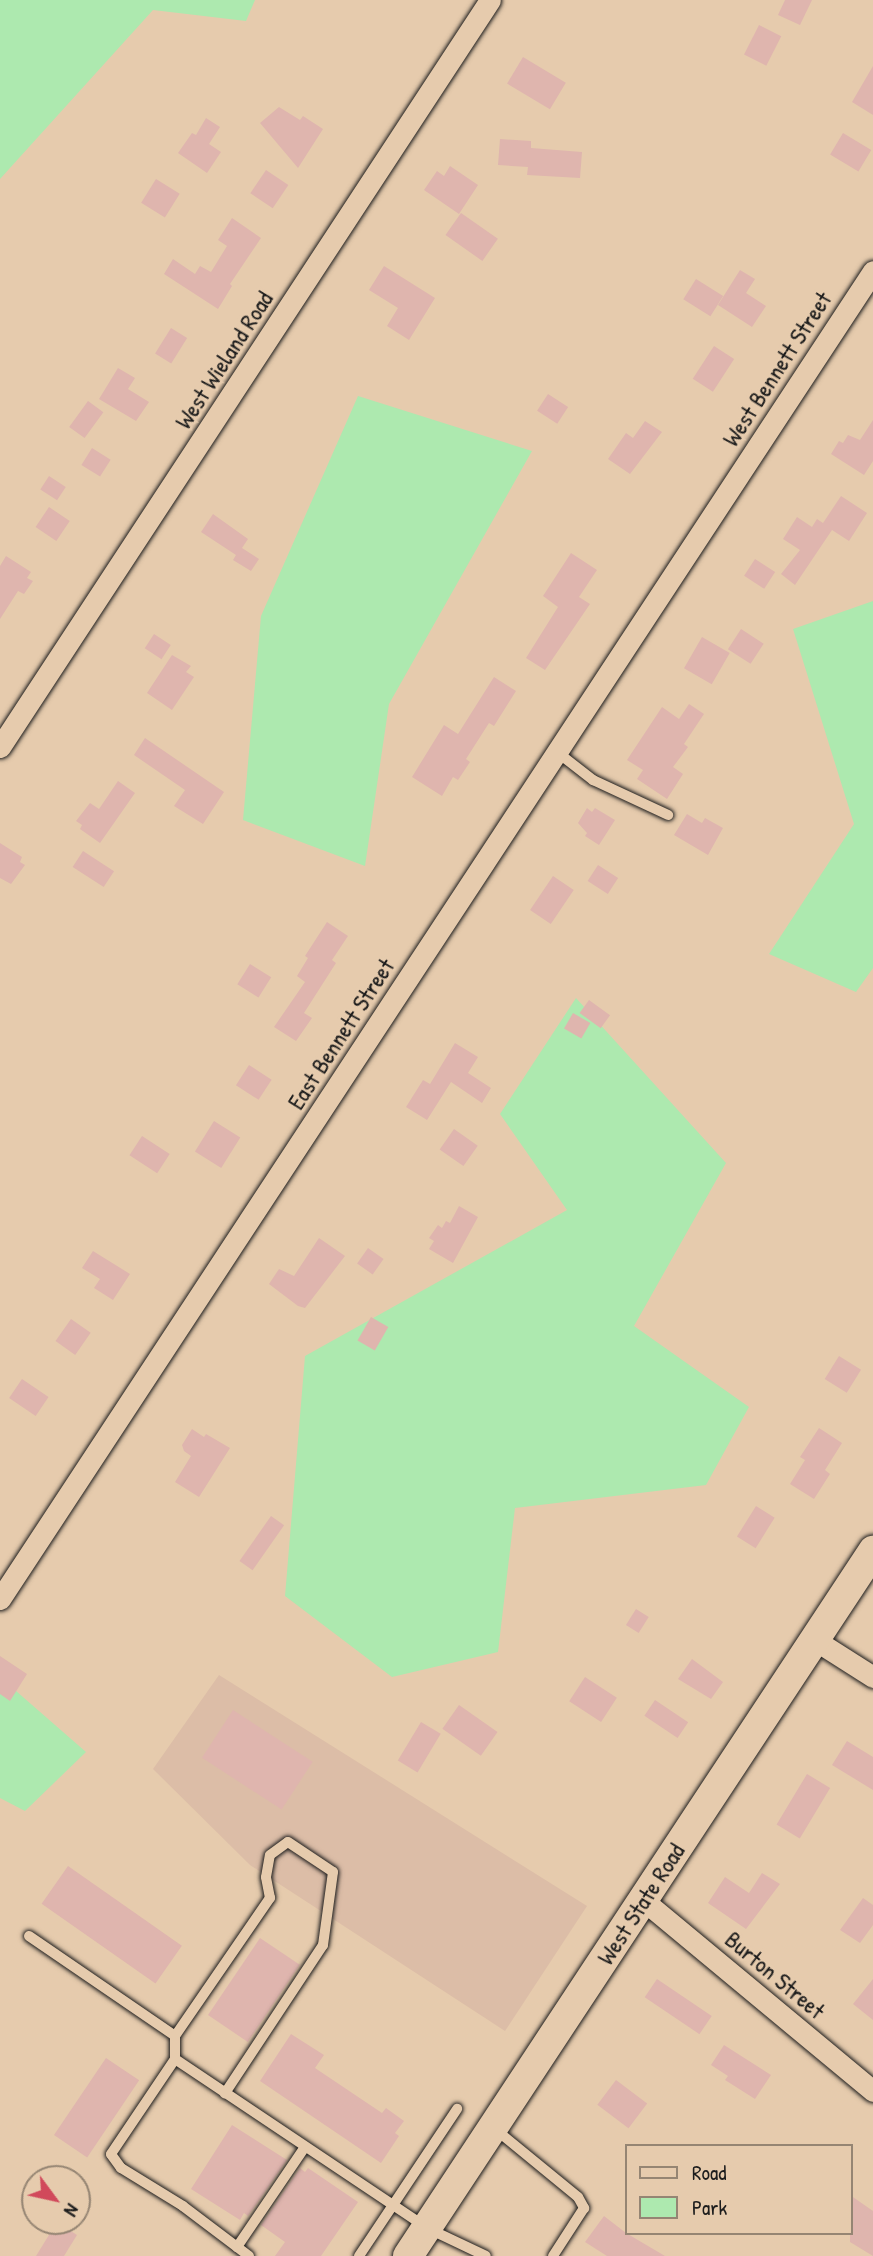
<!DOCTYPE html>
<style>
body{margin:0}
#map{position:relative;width:873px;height:2256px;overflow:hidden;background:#e6cbad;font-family:"Patrick Hand",sans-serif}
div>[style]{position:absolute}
.built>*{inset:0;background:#dcbda7}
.green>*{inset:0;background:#ade9af}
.building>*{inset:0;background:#dfb5ae;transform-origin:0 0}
.roads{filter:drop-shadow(0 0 2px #1c1c1c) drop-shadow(0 0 2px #1c1c1c)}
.lane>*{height:10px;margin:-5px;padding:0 5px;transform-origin:5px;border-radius:5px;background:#e6cbad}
.street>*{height:21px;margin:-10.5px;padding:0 10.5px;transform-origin:10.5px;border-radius:10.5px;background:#e6cbad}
.secondary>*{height:30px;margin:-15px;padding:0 15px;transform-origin:15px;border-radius:15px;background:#e6cbad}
span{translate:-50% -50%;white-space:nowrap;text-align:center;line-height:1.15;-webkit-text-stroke:5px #e6cbad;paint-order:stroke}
.street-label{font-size:24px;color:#1c1c1c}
.legend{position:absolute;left:625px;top:2144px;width:228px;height:91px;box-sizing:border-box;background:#e6cbad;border:2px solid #958573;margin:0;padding:9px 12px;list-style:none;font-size:21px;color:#1c1c1c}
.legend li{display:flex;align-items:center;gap:14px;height:35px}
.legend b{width:35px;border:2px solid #958573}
.north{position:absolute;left:21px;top:2165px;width:70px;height:70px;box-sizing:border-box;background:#e6cbad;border:2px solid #958573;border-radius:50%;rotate:123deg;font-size:19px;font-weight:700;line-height:28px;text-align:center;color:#1c1c1c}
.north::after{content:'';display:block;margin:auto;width:24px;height:32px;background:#d1495b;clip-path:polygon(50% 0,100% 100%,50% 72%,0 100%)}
</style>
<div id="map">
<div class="built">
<i style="clip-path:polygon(219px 1675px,587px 1906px,505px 2031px,250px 1865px,153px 1769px)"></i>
</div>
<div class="green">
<i style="clip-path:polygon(0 0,255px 0,246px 21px,153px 10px,0 179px)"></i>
<i style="clip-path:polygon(358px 396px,532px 451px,389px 704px,365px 866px,243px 820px,261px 616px)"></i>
<i style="clip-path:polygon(873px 601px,873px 968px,856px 992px,769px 954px,854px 824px,793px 629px)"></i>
<i style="clip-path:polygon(576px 998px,726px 1163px,634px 1326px,749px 1407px,706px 1485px,515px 1508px,498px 1652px,392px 1677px,285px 1596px,305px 1356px,567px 1210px,500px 1114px)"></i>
<i style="clip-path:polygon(0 1677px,86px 1752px,25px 1811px,0 1798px)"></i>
</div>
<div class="building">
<i style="clip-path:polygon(785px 0,812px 0,800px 25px,778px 15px)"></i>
<i style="left:759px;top:25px;width:25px;height:33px;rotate:27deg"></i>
<i style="left:523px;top:57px;width:50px;height:31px;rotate:31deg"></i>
<i style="clip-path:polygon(873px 66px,873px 115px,852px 102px)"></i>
<i style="clip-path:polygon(279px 107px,300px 120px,303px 116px,323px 129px,298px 168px,260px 123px)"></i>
<i style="clip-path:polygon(206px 118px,220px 127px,209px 144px,221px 152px,207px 173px,178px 153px,192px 133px,196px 135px)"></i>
<i style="left:843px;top:133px;width:33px;height:25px;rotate:31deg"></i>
<i style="clip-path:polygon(500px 139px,531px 141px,531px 148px,582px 152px,580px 178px,527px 175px,528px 167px,498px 165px)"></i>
<i style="clip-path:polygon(450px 166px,478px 185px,459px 214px,424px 190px,437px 171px,444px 176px)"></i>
<i style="left:266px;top:170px;width:27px;height:28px;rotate:34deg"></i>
<i style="left:156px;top:179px;width:28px;height:28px;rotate:32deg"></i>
<i style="left:461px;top:213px;width:45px;height:27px;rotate:35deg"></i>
<i style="clip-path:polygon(232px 218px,261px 238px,230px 284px,232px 286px,218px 309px,164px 274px,173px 259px,195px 274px,200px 266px,211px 272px,227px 246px,218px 240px)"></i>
<i style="clip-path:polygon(384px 266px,435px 298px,409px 340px,387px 326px,398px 308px,369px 290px)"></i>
<i style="clip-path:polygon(740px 270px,755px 279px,746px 293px,766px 306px,752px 327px,718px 305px)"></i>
<i style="left:696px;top:279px;width:32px;height:24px;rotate:32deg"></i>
<i style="left:171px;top:328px;width:19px;height:30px;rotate:32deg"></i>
<i style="left:714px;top:346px;width:24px;height:39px;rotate:33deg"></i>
<i style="clip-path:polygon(118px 368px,135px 378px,128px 389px,149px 402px,136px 421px,99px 399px)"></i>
<i style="left:548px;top:394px;width:24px;height:20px;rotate:33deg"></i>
<i style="left:88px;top:401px;width:19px;height:32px;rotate:36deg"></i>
<i style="clip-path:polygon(873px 420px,873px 461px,864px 475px,831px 454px,839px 441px,843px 443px,848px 435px,860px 440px)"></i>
<i style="clip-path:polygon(645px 421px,662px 432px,630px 474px,608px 459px,626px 433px,633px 438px)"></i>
<i style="left:92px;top:448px;width:22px;height:20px;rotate:32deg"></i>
<i style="left:49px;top:476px;width:20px;height:16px;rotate:33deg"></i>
<i style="clip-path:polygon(841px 496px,867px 513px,849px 541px,832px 530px,795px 585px,781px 574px,800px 550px,783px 539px,797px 517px,812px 527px,817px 519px,823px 523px)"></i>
<i style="left:49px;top:507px;width:25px;height:24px;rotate:34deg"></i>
<i style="clip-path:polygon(213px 514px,248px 539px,242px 548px,259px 559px,251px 571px,233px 560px,236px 555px,201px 532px)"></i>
<i style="clip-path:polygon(571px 553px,597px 570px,579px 597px,590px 604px,545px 670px,526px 658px,558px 607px,543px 596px)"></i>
<i style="clip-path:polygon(6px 556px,31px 572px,27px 578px,33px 581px,24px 594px,18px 591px,0 619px,0 566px)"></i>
<i style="left:755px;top:559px;width:24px;height:20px;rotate:33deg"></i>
<i style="left:741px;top:629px;width:27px;height:24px;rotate:33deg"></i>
<i style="left:154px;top:634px;width:20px;height:17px;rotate:33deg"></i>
<i style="left:702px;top:637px;width:32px;height:36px;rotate:30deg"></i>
<i style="clip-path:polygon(172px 655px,191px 666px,186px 672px,194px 677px,172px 710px,147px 693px)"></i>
<i style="clip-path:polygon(494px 677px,516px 691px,494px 726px,489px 723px,466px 759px,470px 762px,458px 780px,453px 777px,442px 796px,412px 777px,444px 725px,458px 734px)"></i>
<i style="clip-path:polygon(689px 704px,704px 714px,684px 744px,688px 747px,673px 767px,683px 774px,667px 799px,637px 779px,643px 770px,627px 760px,662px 707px,679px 719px)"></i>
<i style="clip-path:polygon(145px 738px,224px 792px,203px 824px,174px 806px,185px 790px,134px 755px)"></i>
<i style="clip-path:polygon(118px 781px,135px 793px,100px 843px,80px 829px,82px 825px,76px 821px,90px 803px,99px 809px)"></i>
<i style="clip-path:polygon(587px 808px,592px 812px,595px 808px,615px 820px,599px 845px,585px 836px,587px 833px,578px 823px)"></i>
<i style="clip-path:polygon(687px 814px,702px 823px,705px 818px,723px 828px,708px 855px,674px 835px)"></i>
<i style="clip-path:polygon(0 843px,22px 857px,20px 862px,25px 865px,11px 884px,0 878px)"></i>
<i style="left:83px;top:851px;width:37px;height:19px;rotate:33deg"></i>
<i style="left:598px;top:865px;width:24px;height:19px;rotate:33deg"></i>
<i style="left:553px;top:876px;width:25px;height:41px;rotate:34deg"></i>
<i style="clip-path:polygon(327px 922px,348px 936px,332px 960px,336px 963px,304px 1013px,312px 1018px,296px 1041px,274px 1027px,305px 982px,297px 976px,308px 958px,305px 956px)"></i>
<i style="left:250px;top:964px;width:25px;height:24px;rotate:32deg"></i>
<i style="left:589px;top:1000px;width:26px;height:16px;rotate:36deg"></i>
<i style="left:573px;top:1013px;width:20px;height:18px;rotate:30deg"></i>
<i style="clip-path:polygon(455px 1043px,478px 1057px,468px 1073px,491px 1088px,482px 1103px,451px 1082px,427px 1120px,406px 1107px,423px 1080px,430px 1084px)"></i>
<i style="left:249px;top:1065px;width:27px;height:24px;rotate:33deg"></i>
<i style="left:214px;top:1121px;width:31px;height:36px;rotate:32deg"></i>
<i style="left:454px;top:1129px;width:29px;height:25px;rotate:35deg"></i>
<i style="left:142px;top:1136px;width:33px;height:23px;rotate:33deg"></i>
<i style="clip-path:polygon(459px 1206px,478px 1217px,453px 1263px,429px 1249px,434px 1241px,429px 1238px,438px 1225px,442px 1228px,446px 1221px,450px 1223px)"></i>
<i style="clip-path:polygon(319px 1238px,345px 1256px,305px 1308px,298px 1306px,269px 1284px,279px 1269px,294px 1276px)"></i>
<i style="left:368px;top:1248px;width:19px;height:19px;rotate:35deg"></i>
<i style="clip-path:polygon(93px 1251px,130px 1274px,113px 1300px,94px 1288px,100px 1279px,82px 1268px)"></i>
<i style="left:371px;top:1317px;width:20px;height:27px;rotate:30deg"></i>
<i style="left:71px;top:1319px;width:24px;height:27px;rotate:35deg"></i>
<i style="left:839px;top:1356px;width:26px;height:27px;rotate:32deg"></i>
<i style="left:22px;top:1379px;width:32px;height:23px;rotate:34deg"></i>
<i style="clip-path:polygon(819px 1428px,842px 1443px,825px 1470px,830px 1474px,814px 1499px,790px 1484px,805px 1460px,800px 1457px)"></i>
<i style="clip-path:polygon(192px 1429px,204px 1437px,206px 1434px,230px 1448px,199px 1497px,175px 1482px,191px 1456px,184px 1451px,182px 1445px)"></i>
<i style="left:756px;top:1506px;width:22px;height:36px;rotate:32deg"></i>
<i style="left:271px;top:1516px;width:16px;height:55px;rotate:35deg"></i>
<i style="left:636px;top:1609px;width:15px;height:19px;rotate:32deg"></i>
<i style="clip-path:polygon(0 1656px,27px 1674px,10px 1701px,0 1694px)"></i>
<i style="clip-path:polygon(692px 1659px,723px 1682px,711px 1699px,678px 1679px)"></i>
<i style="left:585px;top:1677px;width:38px;height:29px;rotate:33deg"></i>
<i style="left:655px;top:1700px;width:40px;height:19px;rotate:34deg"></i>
<i style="left:459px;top:1705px;width:47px;height:29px;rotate:35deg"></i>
<i style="left:233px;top:1710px;width:95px;height:57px;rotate:33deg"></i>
<i style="left:421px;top:1722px;width:23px;height:45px;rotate:31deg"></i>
<i style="clip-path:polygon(847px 1741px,873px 1757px,873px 1790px,832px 1765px)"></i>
<i style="left:807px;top:1774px;width:27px;height:59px;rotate:31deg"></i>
<i style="left:68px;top:1866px;width:139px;height:46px;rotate:35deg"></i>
<i style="clip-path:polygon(762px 1873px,780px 1884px,746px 1929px,708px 1903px,725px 1877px,749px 1893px)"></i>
<i style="clip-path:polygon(863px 1898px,873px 1905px,873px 1925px,860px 1943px,840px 1930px)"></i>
<i style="left:260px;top:1938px;width:48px;height:93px;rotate:34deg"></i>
<i style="left:657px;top:1979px;width:66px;height:22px;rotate:34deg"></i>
<i style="clip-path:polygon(873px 1979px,873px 2020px,853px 2004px)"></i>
<i style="clip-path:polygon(291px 2034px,324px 2055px,315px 2068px,382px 2113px,386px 2108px,404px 2121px,395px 2133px,399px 2136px,381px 2163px,260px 2081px)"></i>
<i style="clip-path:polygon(724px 2045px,771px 2075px,755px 2099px,725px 2080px,728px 2076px,711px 2065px)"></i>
<i style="left:106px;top:2058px;width:40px;height:93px;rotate:34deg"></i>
<i style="left:616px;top:2080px;width:39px;height:31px;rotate:37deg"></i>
<i style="clip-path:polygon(232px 2125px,287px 2160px,248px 2216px,244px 2213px,240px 2220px,191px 2189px)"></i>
<i style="clip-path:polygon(300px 2168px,305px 2172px,308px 2168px,358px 2202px,321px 2256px,275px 2256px,285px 2242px,261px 2225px)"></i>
<i style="clip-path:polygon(850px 2195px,873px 2211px,873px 2256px,850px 2242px)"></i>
<i style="clip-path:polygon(604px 2216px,626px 2233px,665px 2256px,607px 2256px,585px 2242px)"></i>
<i style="clip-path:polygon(57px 2222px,77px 2235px,64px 2256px,36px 2256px)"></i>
</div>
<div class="roads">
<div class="lane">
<i style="left:557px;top:752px;width:46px;rotate:37.9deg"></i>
<i style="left:593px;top:780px;width:83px;rotate:25deg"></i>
<i style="left:29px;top:1936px;width:177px;rotate:34.4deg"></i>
<i style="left:175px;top:2059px;width:23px;rotate:-90deg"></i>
<i style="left:175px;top:2036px;width:168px;rotate:-55.5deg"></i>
<i style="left:270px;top:1898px;width:21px;rotate:-101deg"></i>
<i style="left:266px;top:1877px;width:22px;rotate:-80deg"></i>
<i style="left:270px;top:1855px;width:22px;rotate:-36deg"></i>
<i style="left:288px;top:1842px;width:54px;rotate:33.7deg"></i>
<i style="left:333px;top:1872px;width:74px;rotate:97.8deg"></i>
<i style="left:323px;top:1945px;width:178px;rotate:123.5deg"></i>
<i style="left:495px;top:2129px;width:107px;rotate:39.3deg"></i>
<i style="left:578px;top:2197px;width:13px;rotate:61deg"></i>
<i style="left:584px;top:2208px;width:57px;rotate:122.9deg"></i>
<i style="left:237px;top:2247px;width:121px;rotate:-55.8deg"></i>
<i style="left:249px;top:2256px;width:83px;rotate:-142.9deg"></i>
<i style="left:183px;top:2206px;width:73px;rotate:-148.5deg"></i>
<i style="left:121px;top:2168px;width:17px;rotate:-126deg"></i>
<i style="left:111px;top:2154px;width:115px;rotate:-56deg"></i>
<i style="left:175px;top:2059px;width:303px;rotate:33.8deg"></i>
<i style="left:427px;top:2228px;width:65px;rotate:25.4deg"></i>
<i style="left:359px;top:2256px;width:177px;rotate:-56.3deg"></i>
</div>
<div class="street">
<i style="left:0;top:747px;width:893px;rotate:-56.74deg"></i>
<i style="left:0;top:1599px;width:1589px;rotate:-56.68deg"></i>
<i style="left:815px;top:1640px;width:69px;rotate:32.5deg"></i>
<i style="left:643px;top:1900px;width:299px;rotate:39.7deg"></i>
</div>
<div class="secondary">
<i style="left:408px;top:2256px;width:845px;rotate:-56.59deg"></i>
</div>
</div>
<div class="street-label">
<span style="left:224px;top:360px;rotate:-57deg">West Wieland Road</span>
<span style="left:777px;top:369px;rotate:-57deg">West Bennett Street</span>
<span style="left:341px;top:1034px;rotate:-57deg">East Bennett Street</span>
<span style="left:641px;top:1904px;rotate:-57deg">West State Road</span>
<span style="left:775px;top:1975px;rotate:40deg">Burton Street</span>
</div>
<ul class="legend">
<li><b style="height:9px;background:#e6cbad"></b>Road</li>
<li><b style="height:19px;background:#ade9af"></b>Park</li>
</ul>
<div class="north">N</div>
</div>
